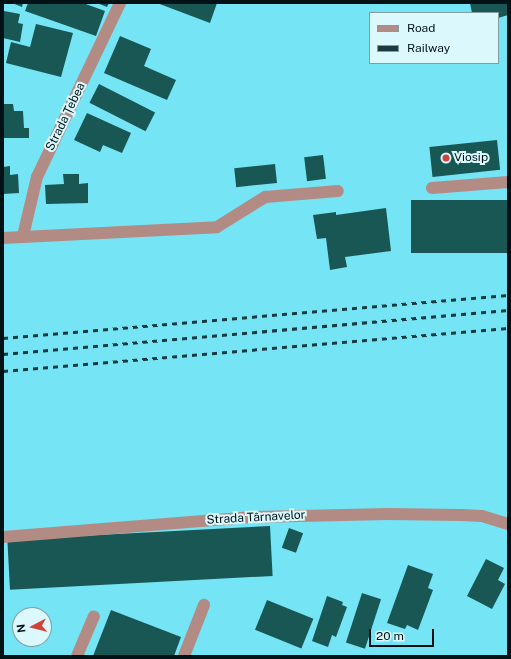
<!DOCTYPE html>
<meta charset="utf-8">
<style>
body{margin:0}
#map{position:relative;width:511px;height:659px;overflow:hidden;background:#75e4f5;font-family:"Public Sans",sans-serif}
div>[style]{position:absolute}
.building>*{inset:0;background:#185753;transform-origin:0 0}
.minor>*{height:12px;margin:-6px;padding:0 6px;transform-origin:6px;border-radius:6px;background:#b38b85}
.rail>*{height:3px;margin-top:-1.5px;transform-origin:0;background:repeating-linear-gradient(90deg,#173b41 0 5px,transparent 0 10px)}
.dots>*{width:11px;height:11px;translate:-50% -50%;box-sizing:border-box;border:2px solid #dbf8fd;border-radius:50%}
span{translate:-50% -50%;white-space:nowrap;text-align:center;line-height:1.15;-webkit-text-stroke:4px #dbf8fd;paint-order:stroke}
.street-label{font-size:12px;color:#001216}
.poi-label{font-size:12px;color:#001216}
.left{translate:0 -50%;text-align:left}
.frame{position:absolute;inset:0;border:4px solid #001216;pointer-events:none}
.legend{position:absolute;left:369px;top:12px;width:130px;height:52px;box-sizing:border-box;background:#dbf8fd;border:1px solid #839ca1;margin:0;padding:5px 7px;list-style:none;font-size:12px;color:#001216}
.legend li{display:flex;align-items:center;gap:8px;height:20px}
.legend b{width:20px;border:1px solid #839ca1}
.north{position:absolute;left:12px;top:607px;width:40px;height:40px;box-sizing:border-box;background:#dbf8fd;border:1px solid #839ca1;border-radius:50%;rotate:263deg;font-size:11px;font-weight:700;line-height:16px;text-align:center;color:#001216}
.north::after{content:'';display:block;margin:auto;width:14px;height:18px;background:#d14337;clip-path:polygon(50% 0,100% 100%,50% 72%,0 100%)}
.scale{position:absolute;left:369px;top:629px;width:65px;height:18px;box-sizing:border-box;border:2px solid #001216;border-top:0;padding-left:5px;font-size:12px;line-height:14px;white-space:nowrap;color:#001216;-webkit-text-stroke:3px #dbf8fd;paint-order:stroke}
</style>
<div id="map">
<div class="building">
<i style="clip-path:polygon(12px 3px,23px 3px,22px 7px)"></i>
<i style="clip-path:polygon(28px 3px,83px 3px,105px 11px,96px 36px,25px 11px)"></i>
<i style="clip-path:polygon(97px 3px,109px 3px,107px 7px)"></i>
<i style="clip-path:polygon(157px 3px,217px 3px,210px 23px)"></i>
<i style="clip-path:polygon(470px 3px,508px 3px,508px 15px,498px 18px,498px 13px,472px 13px)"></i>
<i style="clip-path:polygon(4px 11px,20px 14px,18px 23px,23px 24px,20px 42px,3px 38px)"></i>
<i style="clip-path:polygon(36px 24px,73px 33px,61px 77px,6px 63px,11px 42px,30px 47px)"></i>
<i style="clip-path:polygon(120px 36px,151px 49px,144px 66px,176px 80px,167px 100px,104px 73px)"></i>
<i style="left:99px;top:84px;width:63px;height:21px;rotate:27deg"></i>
<i style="clip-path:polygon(3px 104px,13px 104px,14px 111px,23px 111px,24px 128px,29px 128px,29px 138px,3px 138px)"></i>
<i style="clip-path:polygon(87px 113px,131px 133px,122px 153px,103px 145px,100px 152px,74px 140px)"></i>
<i style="left:497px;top:140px;width:30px;height:68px;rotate:84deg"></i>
<i style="left:323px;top:155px;width:24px;height:19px;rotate:83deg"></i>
<i style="left:275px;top:164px;width:19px;height:41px;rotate:84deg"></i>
<i style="clip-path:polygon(10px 166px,10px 175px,18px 174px,19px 193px,3px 194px,3px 167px)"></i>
<i style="clip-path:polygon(63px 174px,79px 174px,79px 184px,88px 183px,88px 203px,46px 204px,45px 185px,64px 184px)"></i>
<i style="left:508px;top:200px;width:53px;height:97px;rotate:90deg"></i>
<i style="clip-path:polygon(386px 208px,391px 251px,345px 257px,347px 267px,330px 270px,326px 238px,317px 239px,313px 215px,336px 212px,336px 215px)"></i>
<i style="left:270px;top:526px;width:50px;height:263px;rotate:87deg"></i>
<i style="left:289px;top:528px;width:15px;height:21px;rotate:20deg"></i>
<i style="clip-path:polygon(486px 559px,504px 568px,498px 580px,505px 584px,492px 609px,467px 596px)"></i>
<i style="clip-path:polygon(408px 565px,433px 574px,428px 588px,433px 590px,418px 630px,407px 625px,405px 629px,387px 623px)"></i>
<i style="left:362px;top:593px;width:20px;height:52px;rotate:18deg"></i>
<i style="clip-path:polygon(327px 596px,343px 602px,342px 605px,347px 607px,336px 637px,332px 635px,328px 647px,312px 641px)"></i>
<i style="left:267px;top:600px;width:50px;height:32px;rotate:22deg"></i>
<i style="clip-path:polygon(111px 610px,181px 637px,174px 656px,93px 656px)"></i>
</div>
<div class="minor">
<i style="left:432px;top:188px;width:76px;rotate:-4.5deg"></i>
<i style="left:23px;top:236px;width:61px;rotate:-76.7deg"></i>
<i style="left:37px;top:177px;width:193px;rotate:-64.5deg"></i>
<i style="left:3px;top:238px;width:214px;rotate:-2.9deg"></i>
<i style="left:217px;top:227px;width:57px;rotate:-32deg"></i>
<i style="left:265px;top:197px;width:73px;rotate:-4.7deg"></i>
<i style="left:3px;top:537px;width:248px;rotate:-4.6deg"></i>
<i style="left:250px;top:517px;width:138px;rotate:-1.2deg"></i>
<i style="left:388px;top:514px;width:73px;rotate:0.8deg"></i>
<i style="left:461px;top:515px;width:21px;rotate:3deg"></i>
<i style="left:482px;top:516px;width:27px;rotate:17deg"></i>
<i style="left:77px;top:656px;width:43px;rotate:-67deg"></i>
<i style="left:184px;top:656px;width:55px;rotate:-68.6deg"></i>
</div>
<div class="rail">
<i style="left:3px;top:338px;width:507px;rotate:-4.87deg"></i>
<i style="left:3px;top:354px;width:507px;rotate:-4.98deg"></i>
<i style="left:3px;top:371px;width:507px;rotate:-4.87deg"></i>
</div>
<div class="dots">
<i style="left:446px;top:158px;background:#d14337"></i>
</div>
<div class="street-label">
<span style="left:66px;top:117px;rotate:-64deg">Strada Țebea</span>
<span style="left:256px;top:518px;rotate:-3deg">Strada Târnavelor</span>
</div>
<div class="poi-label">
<span class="left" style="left:454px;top:158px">Viosip</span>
</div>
<div class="frame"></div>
<ul class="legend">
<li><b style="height:5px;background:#b38b85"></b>Road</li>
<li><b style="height:5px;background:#173b41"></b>Railway</li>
</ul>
<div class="north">N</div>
<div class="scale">20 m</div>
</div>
